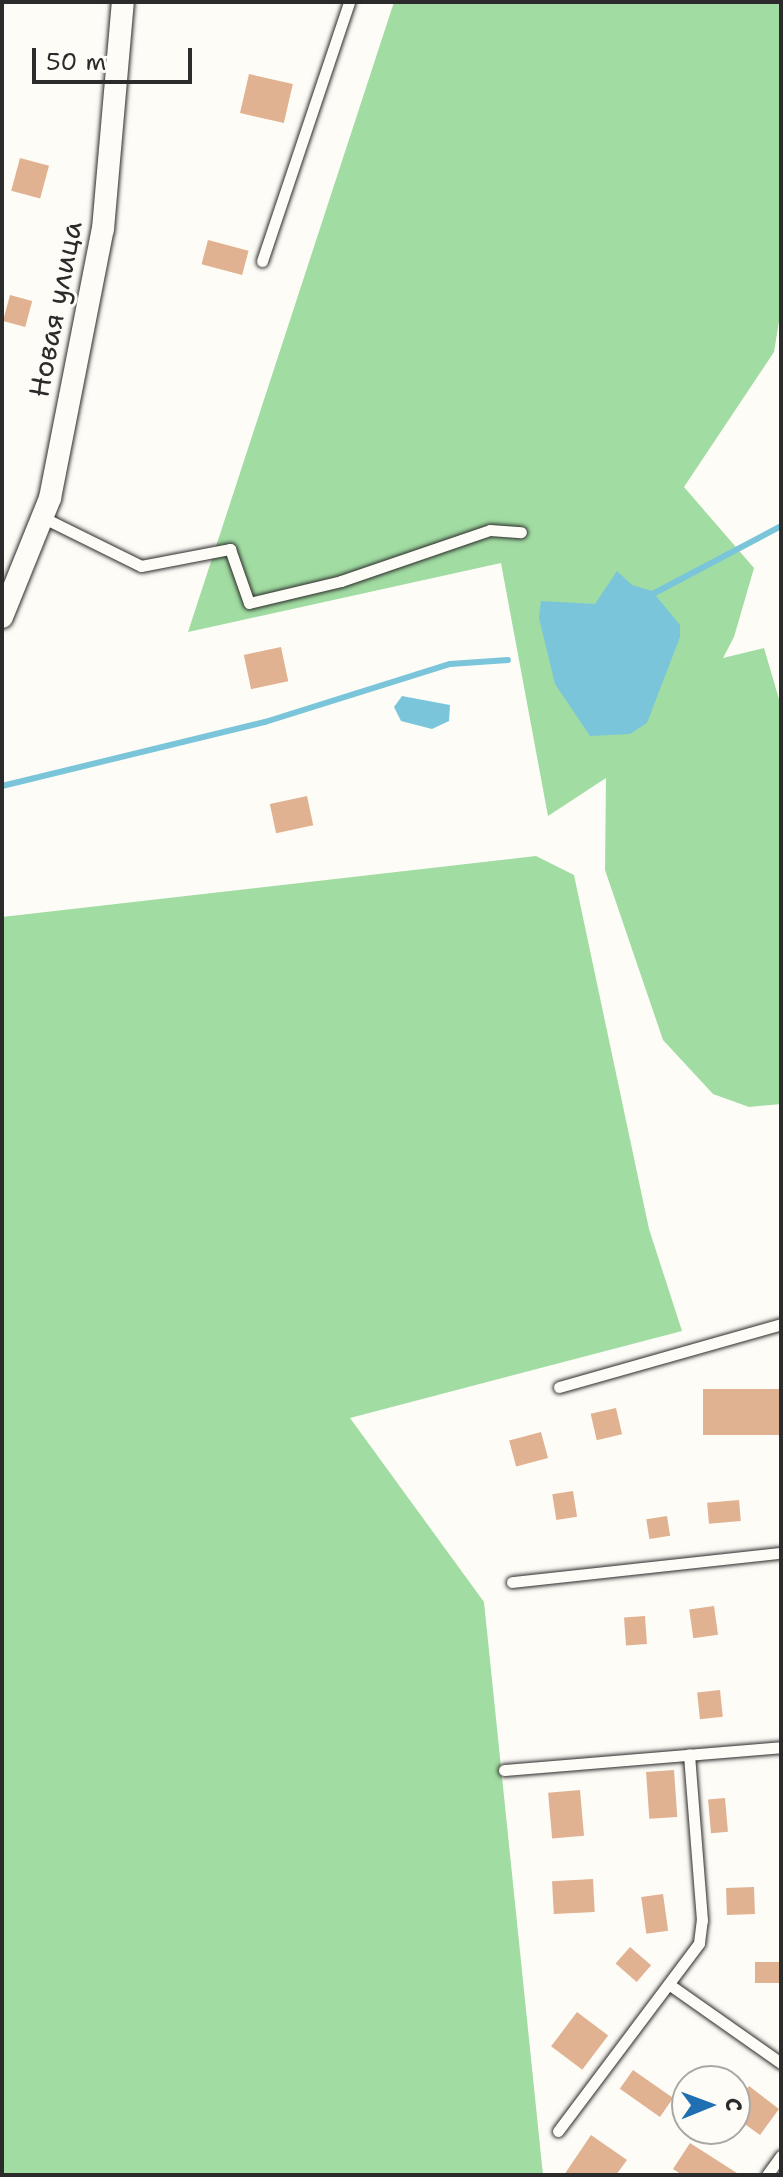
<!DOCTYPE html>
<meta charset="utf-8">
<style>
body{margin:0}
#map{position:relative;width:783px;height:2177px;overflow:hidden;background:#fdfcf7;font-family:"Shantell Sans",sans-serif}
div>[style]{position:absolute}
.green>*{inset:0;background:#a1dca2}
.water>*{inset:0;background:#7ac5da}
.stream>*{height:6px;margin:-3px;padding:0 3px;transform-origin:3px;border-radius:3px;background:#7ac5da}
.building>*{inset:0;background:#e1b292;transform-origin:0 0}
.roads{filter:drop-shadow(0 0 2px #2b2b2b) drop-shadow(0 0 2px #2b2b2b)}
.service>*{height:11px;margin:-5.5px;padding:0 5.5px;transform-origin:5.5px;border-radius:5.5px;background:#fdfcf7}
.minor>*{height:22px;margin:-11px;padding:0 11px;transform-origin:11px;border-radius:11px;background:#fdfcf7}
span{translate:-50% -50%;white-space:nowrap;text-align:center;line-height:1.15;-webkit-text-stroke:6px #fdfcf7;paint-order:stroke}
.street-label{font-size:28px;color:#2b2b2b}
.frame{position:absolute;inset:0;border:4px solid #2b2b2b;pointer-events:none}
.north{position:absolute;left:671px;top:2065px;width:80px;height:80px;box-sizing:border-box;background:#fdfcf7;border:2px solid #a9a8a5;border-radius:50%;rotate:89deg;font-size:22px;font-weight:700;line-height:32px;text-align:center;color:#2b2b2b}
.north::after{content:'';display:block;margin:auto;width:28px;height:36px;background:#1f6fb2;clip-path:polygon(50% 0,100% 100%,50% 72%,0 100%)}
.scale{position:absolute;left:32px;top:48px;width:160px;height:36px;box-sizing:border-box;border:4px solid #2b2b2b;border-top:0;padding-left:10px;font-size:24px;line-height:28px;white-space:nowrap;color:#2b2b2b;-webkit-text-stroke:6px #fdfcf7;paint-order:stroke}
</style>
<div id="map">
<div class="green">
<i style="clip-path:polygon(394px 2px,781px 2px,781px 309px,774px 352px,684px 487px,754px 568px,734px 637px,723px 658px,764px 648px,781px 706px,781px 1104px,749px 1107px,713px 1094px,663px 1040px,605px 870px,606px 778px,548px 816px,501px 563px,188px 632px)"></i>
<i style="clip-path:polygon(536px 856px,574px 875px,649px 1229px,682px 1331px,350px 1418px,484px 1602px,543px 2175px,2px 2175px,2px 917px)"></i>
</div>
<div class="water">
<i style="clip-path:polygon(617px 571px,632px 585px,652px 591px,680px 625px,680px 637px,647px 723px,630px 734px,590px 736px,555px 684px,539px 618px,541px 601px,595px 604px)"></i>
<i style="clip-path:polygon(402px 696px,450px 705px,449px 721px,432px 729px,401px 721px,394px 707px)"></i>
</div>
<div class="stream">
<i style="left:647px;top:597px;width:152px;rotate:-27.9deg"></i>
<i style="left:2px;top:786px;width:271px;rotate:-13.7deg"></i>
<i style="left:265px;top:722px;width:194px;rotate:-17.4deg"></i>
<i style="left:450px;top:664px;width:58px;rotate:-3.9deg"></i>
</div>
<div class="building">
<i style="left:249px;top:74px;width:45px;height:40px;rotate:13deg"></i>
<i style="left:20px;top:158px;width:30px;height:34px;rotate:15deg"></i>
<i style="left:208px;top:240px;width:42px;height:25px;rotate:15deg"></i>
<i style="left:10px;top:295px;width:23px;height:27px;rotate:15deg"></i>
<i style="left:281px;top:647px;width:35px;height:38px;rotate:78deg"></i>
<i style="left:307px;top:796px;width:30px;height:38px;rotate:78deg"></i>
<i style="left:781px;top:1389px;width:46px;height:78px;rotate:90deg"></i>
<i style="left:616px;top:1408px;width:27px;height:26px;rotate:77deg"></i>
<i style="left:541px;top:1432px;width:27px;height:33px;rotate:75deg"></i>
<i style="left:573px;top:1491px;width:26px;height:21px;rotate:81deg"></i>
<i style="left:739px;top:1500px;width:21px;height:32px;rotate:85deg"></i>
<i style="left:667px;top:1516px;width:20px;height:21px;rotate:81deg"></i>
<i style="left:714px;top:1606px;width:29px;height:25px;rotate:82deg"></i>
<i style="left:645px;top:1616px;width:28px;height:21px;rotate:86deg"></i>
<i style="left:720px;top:1690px;width:27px;height:23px;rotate:84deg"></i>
<i style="left:674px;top:1770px;width:47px;height:28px;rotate:86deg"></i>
<i style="left:580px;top:1790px;width:46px;height:32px;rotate:85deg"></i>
<i style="left:725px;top:1798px;width:34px;height:17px;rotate:85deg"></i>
<i style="left:593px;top:1879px;width:33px;height:41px;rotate:87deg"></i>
<i style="left:754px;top:1887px;width:27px;height:28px;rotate:88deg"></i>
<i style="left:663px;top:1894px;width:37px;height:22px;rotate:82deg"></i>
<i style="left:630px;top:1947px;width:28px;height:22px;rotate:41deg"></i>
<i style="left:781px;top:1962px;width:21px;height:26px;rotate:90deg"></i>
<i style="left:577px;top:2012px;width:39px;height:43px;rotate:37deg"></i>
<i style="left:633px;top:2070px;width:49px;height:23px;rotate:35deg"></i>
<i style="clip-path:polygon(749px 2086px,779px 2109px,760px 2135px,735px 2117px,735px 2105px)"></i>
<i style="clip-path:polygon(591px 2135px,627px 2160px,616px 2175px,564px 2175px)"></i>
<i style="clip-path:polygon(690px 2143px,740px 2175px,682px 2175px,673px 2169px)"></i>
</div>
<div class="roads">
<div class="service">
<i style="left:262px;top:261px;width:273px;rotate:-71.4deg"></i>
<i style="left:42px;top:517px;width:110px;rotate:26.3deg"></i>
<i style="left:141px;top:566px;width:91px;rotate:-10.8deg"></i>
<i style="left:230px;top:549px;width:57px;rotate:70.6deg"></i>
<i style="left:249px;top:603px;width:95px;rotate:-13.4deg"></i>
<i style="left:341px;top:581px;width:157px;rotate:-18.9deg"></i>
<i style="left:490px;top:530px;width:31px;rotate:4deg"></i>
<i style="left:559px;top:1387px;width:231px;rotate:-15.8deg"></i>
<i style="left:512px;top:1582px;width:271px;rotate:-6.2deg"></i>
<i style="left:504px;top:1770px;width:278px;rotate:-4.7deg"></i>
<i style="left:670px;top:1985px;width:136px;rotate:35.1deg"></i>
<i style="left:558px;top:2131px;width:235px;rotate:-53.1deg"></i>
<i style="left:699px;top:1943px;width:23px;rotate:-83deg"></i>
<i style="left:702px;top:1920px;width:166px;rotate:-94.5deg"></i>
<i style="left:767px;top:2175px;width:24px;rotate:-54deg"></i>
</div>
<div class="minor">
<i style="left:2px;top:617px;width:128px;rotate:-68deg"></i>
<i style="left:50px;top:498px;width:274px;rotate:-78.9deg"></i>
<i style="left:103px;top:229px;width:228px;rotate:-85deg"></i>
</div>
</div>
<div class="street-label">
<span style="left:55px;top:309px;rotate:-79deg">Новая улица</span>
</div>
<div class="frame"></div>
<div class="north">С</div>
<div class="scale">50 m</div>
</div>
